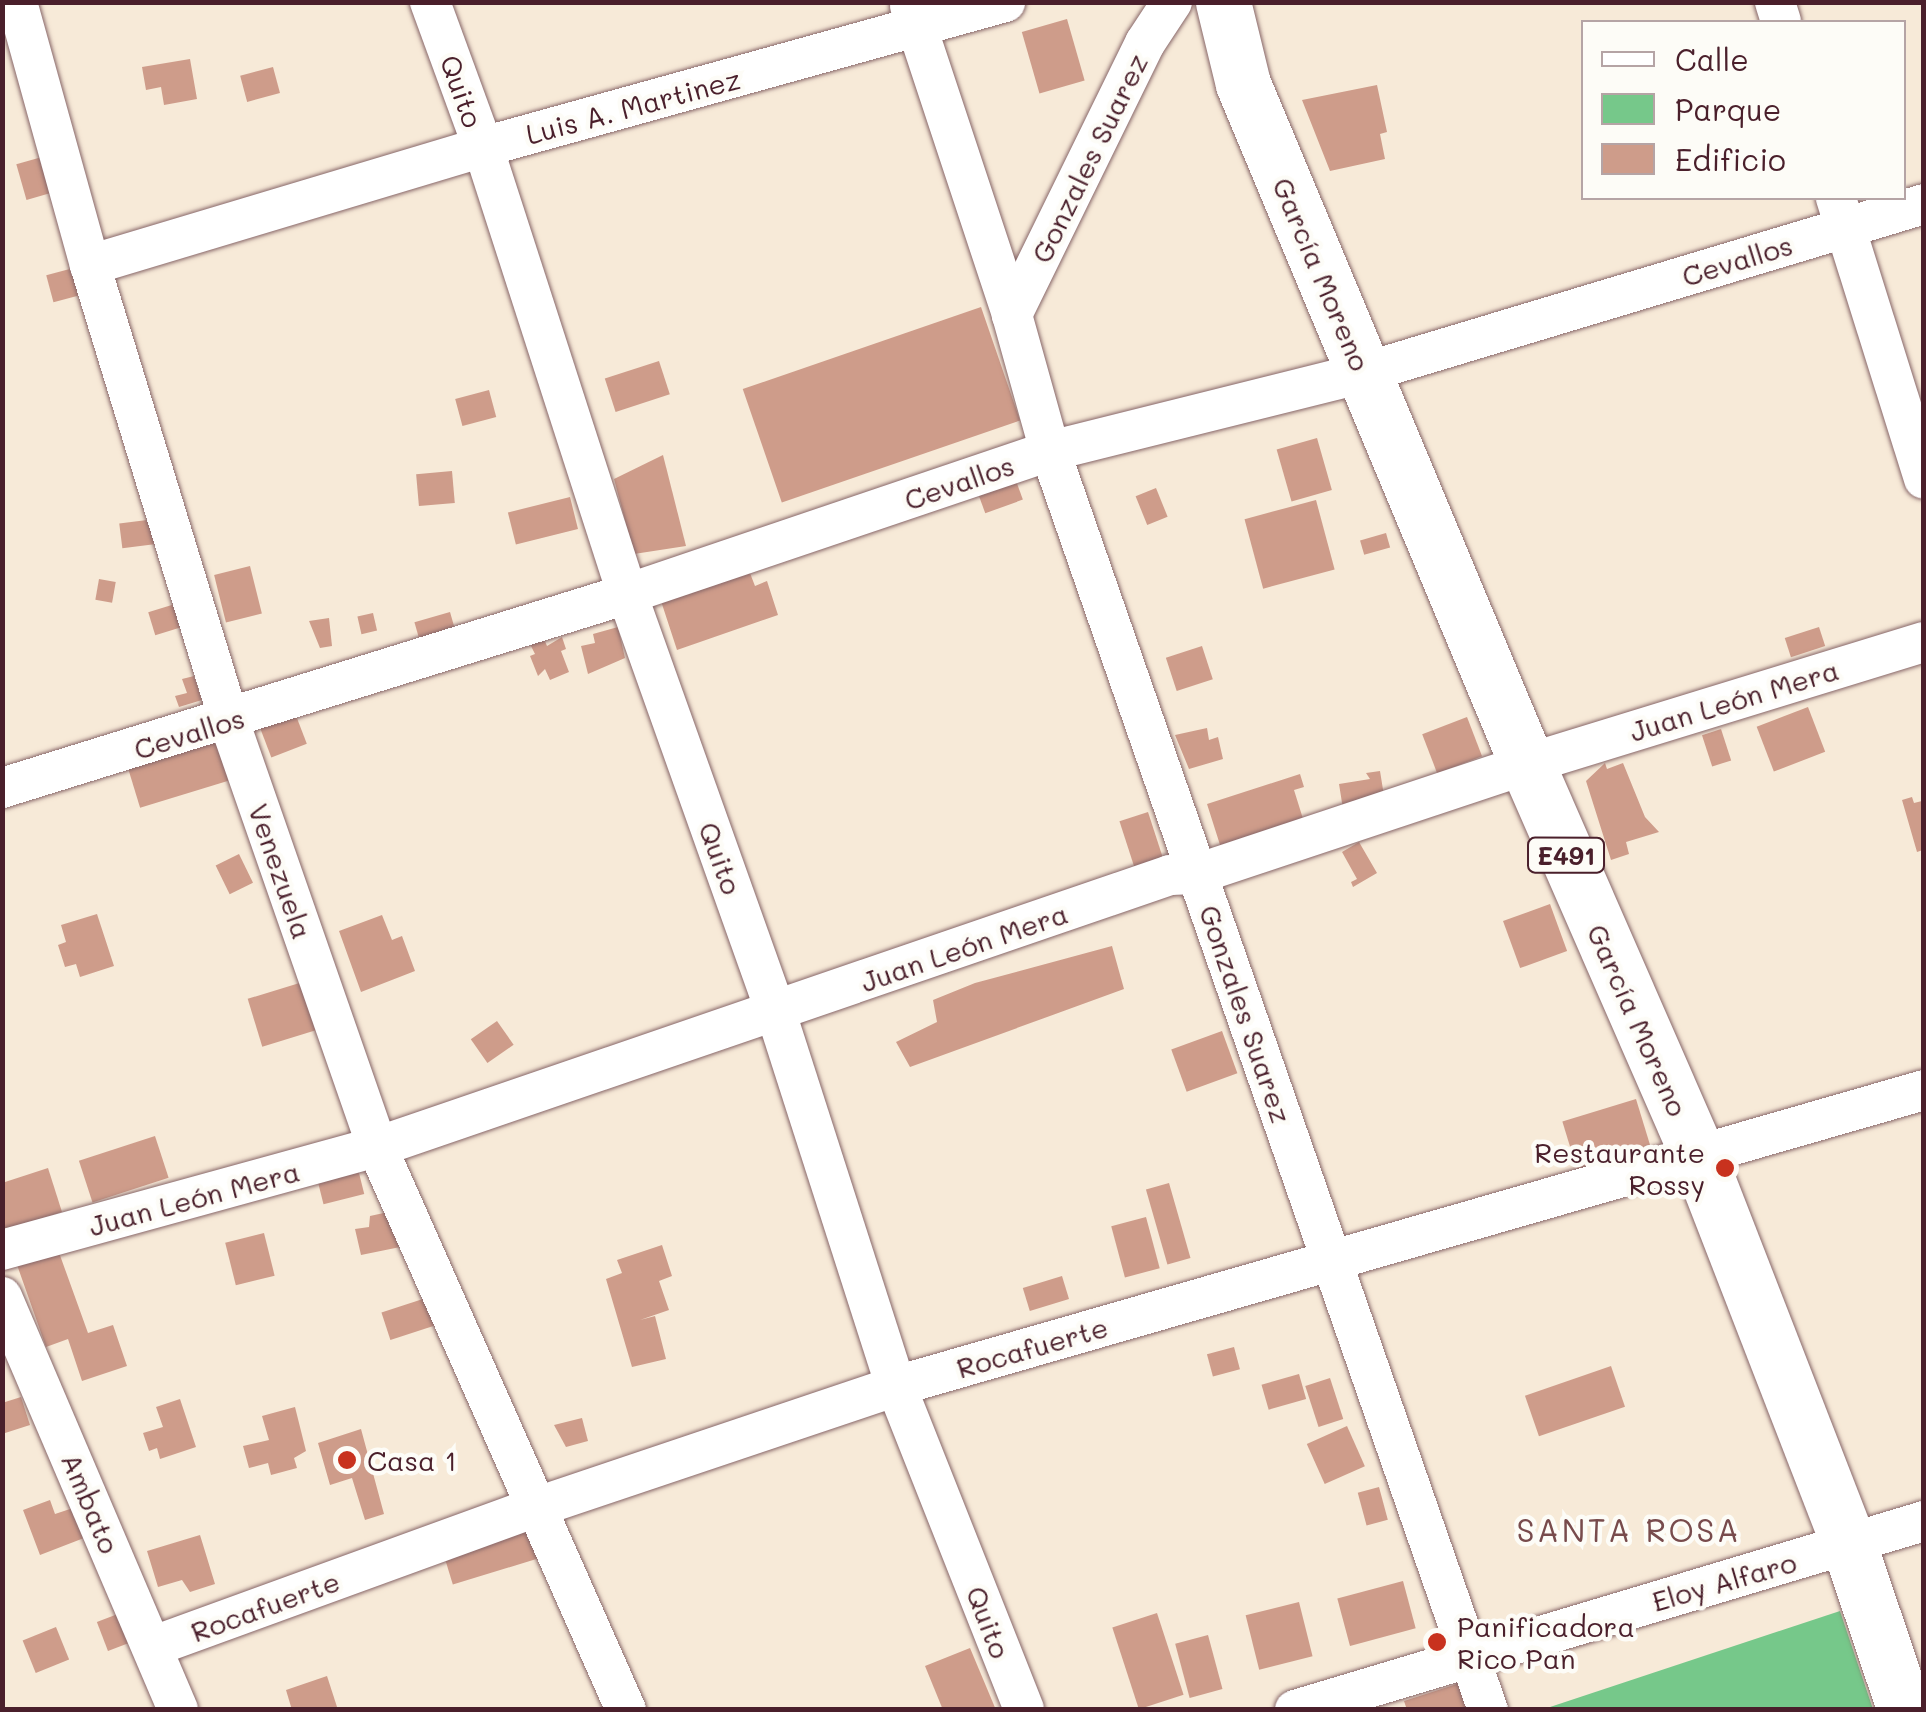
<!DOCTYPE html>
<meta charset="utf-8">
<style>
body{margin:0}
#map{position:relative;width:1926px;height:1712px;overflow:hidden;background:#f7ead8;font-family:Mali,sans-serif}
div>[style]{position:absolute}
.green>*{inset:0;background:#76c88a}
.building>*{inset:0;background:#ce9c8a;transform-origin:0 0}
.roads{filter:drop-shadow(0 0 2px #876668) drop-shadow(0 0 2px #876668)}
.minor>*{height:40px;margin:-20px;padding:0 20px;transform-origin:20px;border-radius:20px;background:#fff}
.highway>*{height:55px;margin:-27.5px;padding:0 27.5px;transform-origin:27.5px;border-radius:27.5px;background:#fff}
.dots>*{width:28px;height:28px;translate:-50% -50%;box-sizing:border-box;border:5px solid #fdfcf7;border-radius:50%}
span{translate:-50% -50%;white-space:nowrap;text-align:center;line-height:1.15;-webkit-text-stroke:9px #fdfcf7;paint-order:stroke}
.shield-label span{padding:2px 8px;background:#fdfcf7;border:2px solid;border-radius:8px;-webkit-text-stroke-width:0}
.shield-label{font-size:25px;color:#4a1f2b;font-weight:700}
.street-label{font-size:28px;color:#4a1f2b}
.poi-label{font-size:28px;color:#4a1f2b}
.right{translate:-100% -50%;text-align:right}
.left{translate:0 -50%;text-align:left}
.quarter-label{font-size:32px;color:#784b4c;letter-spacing:2.5px}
.frame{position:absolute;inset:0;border:5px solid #4a1f2b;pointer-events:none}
.legend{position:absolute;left:1581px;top:20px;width:325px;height:180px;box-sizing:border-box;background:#fdfcf7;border:2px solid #b5a4a5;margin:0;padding:12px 18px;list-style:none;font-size:30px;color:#4a1f2b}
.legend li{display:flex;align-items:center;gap:20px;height:50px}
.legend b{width:50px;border:2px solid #b5a4a5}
</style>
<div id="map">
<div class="green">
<i style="clip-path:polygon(1840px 1611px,1873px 1709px,1544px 1709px)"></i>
</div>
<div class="building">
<i style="left:1067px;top:19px;width:64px;height:47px;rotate:74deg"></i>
<i style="clip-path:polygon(190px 59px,197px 99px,164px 105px,161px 87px,146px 90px,142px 67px)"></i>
<i style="left:273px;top:67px;width:27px;height:34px;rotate:75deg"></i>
<i style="clip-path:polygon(1377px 85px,1387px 132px,1380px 134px,1385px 159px,1330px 171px,1302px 100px)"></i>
<i style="left:49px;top:155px;width:37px;height:34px;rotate:74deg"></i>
<i style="left:81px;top:266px;width:28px;height:36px;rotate:75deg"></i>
<i style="left:981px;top:307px;width:120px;height:252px;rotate:71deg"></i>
<i style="left:659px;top:361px;width:35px;height:57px;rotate:72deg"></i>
<i style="left:489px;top:390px;width:28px;height:35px;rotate:75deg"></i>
<i style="left:1317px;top:438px;width:54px;height:42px;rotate:74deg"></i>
<i style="clip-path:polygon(663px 455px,686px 546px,634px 554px,614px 479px)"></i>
<i style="left:452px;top:471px;width:32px;height:36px;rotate:85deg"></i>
<i style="left:1015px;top:478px;width:23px;height:40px;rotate:70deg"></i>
<i style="left:1156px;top:488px;width:31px;height:22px;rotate:68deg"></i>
<i style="left:570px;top:497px;width:33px;height:64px;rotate:76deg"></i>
<i style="left:1316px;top:500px;width:72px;height:74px;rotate:75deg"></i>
<i style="left:155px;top:519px;width:25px;height:36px;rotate:83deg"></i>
<i style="left:1386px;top:533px;width:15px;height:27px;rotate:74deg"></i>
<i style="left:250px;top:566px;width:49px;height:37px;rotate:76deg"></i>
<i style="clip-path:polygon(748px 568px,755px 586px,767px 581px,778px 615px,677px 650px,660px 598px)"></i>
<i style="left:99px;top:579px;width:17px;height:21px;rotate:10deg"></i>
<i style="left:175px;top:604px;width:24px;height:28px;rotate:73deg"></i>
<i style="left:450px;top:612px;width:18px;height:37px;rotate:74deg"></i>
<i style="left:373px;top:613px;width:18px;height:16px;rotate:77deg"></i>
<i style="clip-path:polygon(329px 618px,332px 646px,320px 648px,309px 621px)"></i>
<i style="clip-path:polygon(618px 627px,625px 658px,588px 674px,581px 646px,595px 643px,593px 634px)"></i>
<i style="left:1819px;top:627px;width:20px;height:36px;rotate:72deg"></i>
<i style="clip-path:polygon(562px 637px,566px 649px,561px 651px,569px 672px,550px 680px,545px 669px,538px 676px,530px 656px,535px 654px,530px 644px,544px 639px,547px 646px)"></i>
<i style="left:1202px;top:646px;width:35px;height:38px;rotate:72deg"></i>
<i style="clip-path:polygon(194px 676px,202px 700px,179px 707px,175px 696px,187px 693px,182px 679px)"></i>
<i style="left:1808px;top:707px;width:48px;height:55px;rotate:69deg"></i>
<i style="left:295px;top:713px;width:33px;height:38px;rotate:69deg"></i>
<i style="left:1467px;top:717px;width:42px;height:48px;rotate:69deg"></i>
<i style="clip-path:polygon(1207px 728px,1209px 740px,1218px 737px,1223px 759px,1189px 769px,1175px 735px)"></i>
<i style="left:1721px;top:729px;width:33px;height:20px;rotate:72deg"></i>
<i style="left:218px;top:741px;width:41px;height:94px;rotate:73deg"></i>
<i style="clip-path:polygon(1605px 763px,1607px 769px,1623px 763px,1645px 817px,1659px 832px,1626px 842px,1629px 854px,1611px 860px,1586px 781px)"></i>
<i style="clip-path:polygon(1380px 771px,1385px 802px,1343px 809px,1339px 784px,1370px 779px,1366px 773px)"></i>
<i style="clip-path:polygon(1300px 774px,1304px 787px,1294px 790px,1304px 822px,1221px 848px,1207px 804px)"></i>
<i style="clip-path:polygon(1912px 797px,1914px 803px,1922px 801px,1924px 807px,1923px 850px,1917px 852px,1902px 800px)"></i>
<i style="left:1148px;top:812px;width:52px;height:30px;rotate:72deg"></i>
<i style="clip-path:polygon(1359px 842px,1377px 873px,1353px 887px,1351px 882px,1357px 879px,1342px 852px)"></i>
<i style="left:239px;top:854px;width:32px;height:26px;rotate:64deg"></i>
<i style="left:1550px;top:904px;width:50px;height:50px;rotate:70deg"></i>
<i style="clip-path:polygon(97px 914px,114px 966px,80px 977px,76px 964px,65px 967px,58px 945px,66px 942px,61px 925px)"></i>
<i style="clip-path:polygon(382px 915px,392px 940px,402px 936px,415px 971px,361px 992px,339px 931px)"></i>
<i style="clip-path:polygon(1112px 946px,1124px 989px,910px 1067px,896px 1042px,937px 1022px,933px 1000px,975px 983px)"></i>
<i style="left:306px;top:981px;width:50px;height:61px;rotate:73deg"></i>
<i style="left:497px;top:1021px;width:29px;height:32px;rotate:55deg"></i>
<i style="left:1222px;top:1031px;width:45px;height:54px;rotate:70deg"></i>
<i style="left:1636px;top:1099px;width:52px;height:77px;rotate:73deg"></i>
<i style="left:155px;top:1136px;width:44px;height:80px;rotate:72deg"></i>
<i style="left:357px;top:1165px;width:30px;height:42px;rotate:76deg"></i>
<i style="clip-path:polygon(48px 1168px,62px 1212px,2px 1231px,2px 1183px)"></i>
<i style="left:1169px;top:1183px;width:78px;height:24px;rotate:74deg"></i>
<i style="clip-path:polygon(402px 1209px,410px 1245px,361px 1255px,355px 1229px,369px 1227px,370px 1216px)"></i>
<i style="left:1146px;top:1217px;width:53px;height:36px;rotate:75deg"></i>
<i style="left:264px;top:1233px;width:44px;height:40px;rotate:76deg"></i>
<i style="clip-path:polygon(662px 1245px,672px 1276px,659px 1281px,669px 1310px,640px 1320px,655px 1316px,666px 1359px,632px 1367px,606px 1279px,622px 1273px,617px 1260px)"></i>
<i style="clip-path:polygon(57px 1247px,88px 1333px,113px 1325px,127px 1366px,82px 1381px,68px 1339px,46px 1347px,16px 1262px)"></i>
<i style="left:1062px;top:1276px;width:24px;height:41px;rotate:73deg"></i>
<i style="left:429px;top:1297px;width:29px;height:50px;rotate:72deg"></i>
<i style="left:1234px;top:1347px;width:23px;height:28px;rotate:75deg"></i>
<i style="left:1611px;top:1366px;width:43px;height:91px;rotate:71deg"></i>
<i style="left:1299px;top:1374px;width:26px;height:39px;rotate:74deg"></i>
<i style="left:1330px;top:1378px;width:43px;height:26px;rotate:72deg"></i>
<i style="clip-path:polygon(21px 1397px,30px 1425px,2px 1434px,2px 1403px)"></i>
<i style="clip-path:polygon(180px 1399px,196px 1447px,160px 1459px,157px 1448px,149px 1451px,143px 1433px,163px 1427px,156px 1407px)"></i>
<i style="clip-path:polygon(295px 1407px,306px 1451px,294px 1458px,297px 1468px,271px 1475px,268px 1463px,249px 1468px,243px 1446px,269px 1440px,262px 1416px)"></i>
<i style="clip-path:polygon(582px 1418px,588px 1441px,566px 1447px,554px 1425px)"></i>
<i style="left:1347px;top:1426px;width:44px;height:44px;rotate:66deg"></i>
<i style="clip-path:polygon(361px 1429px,384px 1514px,365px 1520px,352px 1478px,330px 1485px,318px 1443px)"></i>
<i style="left:1379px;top:1487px;width:34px;height:22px;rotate:75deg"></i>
<i style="clip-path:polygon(50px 1500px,55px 1514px,73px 1508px,84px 1538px,40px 1555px,23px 1510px)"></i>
<i style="left:528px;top:1526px;width:34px;height:89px;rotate:73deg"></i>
<i style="clip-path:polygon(200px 1535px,215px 1584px,190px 1592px,182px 1580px,158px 1587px,147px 1551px)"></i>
<i style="left:1403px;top:1581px;width:49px;height:68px;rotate:75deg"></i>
<i style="left:1299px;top:1602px;width:56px;height:55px;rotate:76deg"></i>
<i style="left:123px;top:1612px;width:31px;height:28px;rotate:69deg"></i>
<i style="left:1157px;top:1613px;width:86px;height:47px;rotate:72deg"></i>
<i style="left:56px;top:1627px;width:35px;height:36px;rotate:68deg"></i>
<i style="left:1208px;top:1635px;width:56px;height:34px;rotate:75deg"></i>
<i style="clip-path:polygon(970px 1648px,996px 1710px,943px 1710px,925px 1666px)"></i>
<i style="clip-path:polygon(327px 1676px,338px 1710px,292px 1710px,286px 1690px)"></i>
<i style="clip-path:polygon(1460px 1683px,1468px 1710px,1407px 1710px,1404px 1701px)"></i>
</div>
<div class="roads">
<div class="minor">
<i style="left:17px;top:2px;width:273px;rotate:74.5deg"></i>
<i style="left:90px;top:265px;width:477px;rotate:73deg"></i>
<i style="left:229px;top:721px;width:451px;rotate:70.8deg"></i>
<i style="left:377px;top:1147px;width:616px;rotate:66.14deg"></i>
<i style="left:430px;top:2px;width:154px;rotate:69.9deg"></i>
<i style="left:483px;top:147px;width:470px;rotate:72.1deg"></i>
<i style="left:627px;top:594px;width:445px;rotate:70.4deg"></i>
<i style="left:776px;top:1013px;width:392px;rotate:72.2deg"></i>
<i style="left:896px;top:1386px;width:348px;rotate:68.4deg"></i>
<i style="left:1172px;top:2px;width:49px;rotate:123.4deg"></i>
<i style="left:1145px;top:43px;width:303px;rotate:116.1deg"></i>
<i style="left:1012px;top:315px;width:141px;rotate:74.4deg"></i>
<i style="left:1050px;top:451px;width:1333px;rotate:70.82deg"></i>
<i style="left:1775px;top:2px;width:21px;rotate:73deg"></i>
<i style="left:910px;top:6px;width:325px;rotate:71.7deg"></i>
<i style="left:1836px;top:198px;width:294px;rotate:72.6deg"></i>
<i style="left:90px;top:265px;width:410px;rotate:-16.7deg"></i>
<i style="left:483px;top:147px;width:542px;rotate:-15.52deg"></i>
<i style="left:2px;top:788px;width:654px;rotate:-17.24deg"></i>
<i style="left:627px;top:594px;width:447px;rotate:-18.7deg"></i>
<i style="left:1050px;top:451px;width:323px;rotate:-14deg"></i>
<i style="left:1363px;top:373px;width:586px;rotate:-16.76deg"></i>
<i style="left:2px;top:1250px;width:389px;rotate:-15.4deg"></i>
<i style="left:377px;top:1147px;width:838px;rotate:-18.93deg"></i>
<i style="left:1170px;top:875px;width:27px;rotate:-2deg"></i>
<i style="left:1197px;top:874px;width:348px;rotate:-18.4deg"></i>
<i style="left:1527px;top:764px;width:415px;rotate:-17.1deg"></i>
<i style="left:2px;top:1297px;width:449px;rotate:66.9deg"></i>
<i style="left:154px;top:1646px;width:404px;rotate:-20deg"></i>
<i style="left:534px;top:1508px;width:382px;rotate:-18.6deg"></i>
<i style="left:896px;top:1386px;width:1070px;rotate:-16.06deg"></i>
<i style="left:1295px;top:1710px;width:657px;rotate:-16.72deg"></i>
</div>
<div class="highway">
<i style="left:1223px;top:2px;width:84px;rotate:76.3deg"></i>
<i style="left:1243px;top:84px;width:737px;rotate:67.33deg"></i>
<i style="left:1527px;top:764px;width:430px;rotate:66.4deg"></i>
<i style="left:1699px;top:1158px;width:415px;rotate:68.8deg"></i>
<i style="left:1849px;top:1545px;width:174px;rotate:71.3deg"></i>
</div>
</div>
<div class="dots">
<i style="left:1725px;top:1168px;background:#c8321e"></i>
<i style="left:347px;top:1460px;background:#c8321e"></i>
<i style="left:1437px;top:1642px;background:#c8321e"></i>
</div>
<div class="shield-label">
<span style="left:1566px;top:855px">E491</span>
</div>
<div class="street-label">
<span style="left:462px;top:91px;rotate:70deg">Quito</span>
<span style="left:633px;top:106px;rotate:-15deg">Luis A. Martinez</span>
<span style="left:1089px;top:158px;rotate:-64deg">Gonzales Suarez</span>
<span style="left:1737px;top:260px;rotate:-17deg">Cevallos</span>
<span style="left:1322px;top:274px;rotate:67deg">García Moreno</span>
<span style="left:959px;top:482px;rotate:-19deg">Cevallos</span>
<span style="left:1734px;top:700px;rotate:-17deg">Juan León Mera</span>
<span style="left:189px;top:733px;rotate:-17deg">Cevallos</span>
<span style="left:721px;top:858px;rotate:70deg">Quito</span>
<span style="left:281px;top:871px;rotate:71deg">Venezuela</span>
<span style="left:964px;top:947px;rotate:-19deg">Juan León Mera</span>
<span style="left:1246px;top:1014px;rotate:71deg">Gonzales Suarez</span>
<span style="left:1638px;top:1020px;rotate:66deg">García Moreno</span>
<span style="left:194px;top:1198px;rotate:-15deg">Juan León Mera</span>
<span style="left:1032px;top:1347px;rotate:-16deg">Rocafuerte</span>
<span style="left:91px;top:1503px;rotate:67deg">Ambato</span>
<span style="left:1724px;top:1581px;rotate:-16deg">Eloy Alfaro</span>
<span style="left:265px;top:1606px;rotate:-20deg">Rocafuerte</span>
<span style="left:989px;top:1622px;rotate:69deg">Quito</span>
</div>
<div class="poi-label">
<span class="right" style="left:1705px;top:1168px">Restaurante<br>Rossy</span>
<span class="left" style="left:367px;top:1460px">Casa 1</span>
<span class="left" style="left:1457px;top:1642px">Panificadora<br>Rico Pan</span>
</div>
<div class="quarter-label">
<span style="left:1629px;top:1529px">SANTA ROSA</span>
</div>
<div class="frame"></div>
<ul class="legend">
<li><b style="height:12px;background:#fff"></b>Calle</li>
<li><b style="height:28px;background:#76c88a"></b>Parque</li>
<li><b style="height:28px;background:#ce9c8a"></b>Edificio</li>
</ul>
</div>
